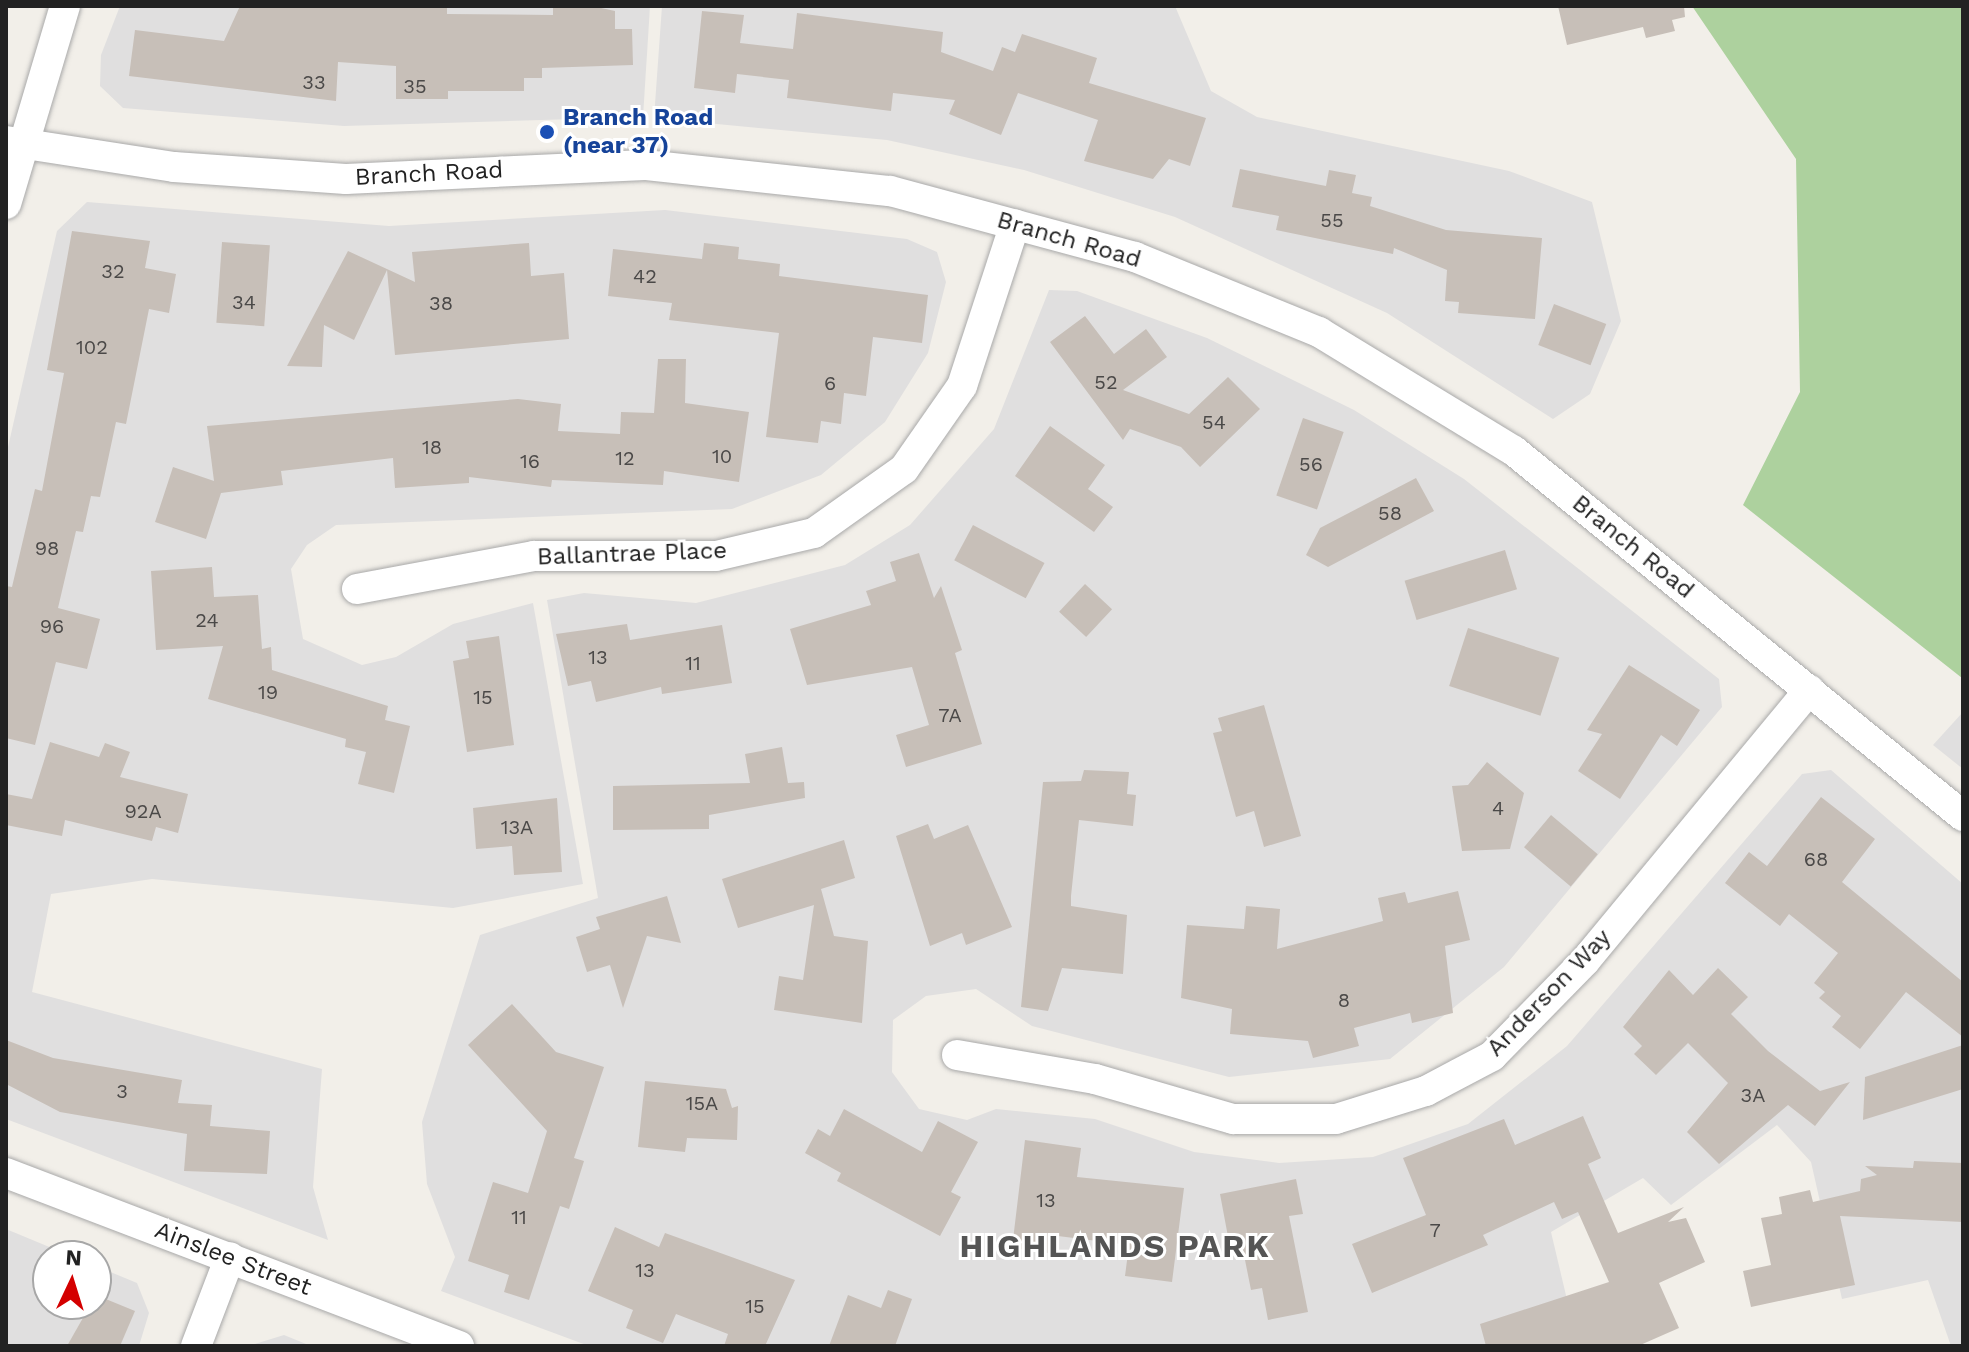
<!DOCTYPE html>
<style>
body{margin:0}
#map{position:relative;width:1969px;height:1352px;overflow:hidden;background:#f2efe9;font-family:"Work Sans",sans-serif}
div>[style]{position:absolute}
.residential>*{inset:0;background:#e0dfdf}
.forest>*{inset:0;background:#add19e}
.building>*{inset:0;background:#c7bfb8;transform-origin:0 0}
.roads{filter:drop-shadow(0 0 2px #a9a9a9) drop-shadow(0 0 2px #a9a9a9)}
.street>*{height:30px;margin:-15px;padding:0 15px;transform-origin:15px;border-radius:15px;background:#fff}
.dots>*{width:22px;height:22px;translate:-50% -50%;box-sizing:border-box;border:4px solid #fff;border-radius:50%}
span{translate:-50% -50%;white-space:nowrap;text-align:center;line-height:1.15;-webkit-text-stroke:6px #fff;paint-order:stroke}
.number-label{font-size:20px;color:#4b4948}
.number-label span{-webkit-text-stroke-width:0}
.transit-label{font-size:24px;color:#164399;font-weight:700}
.left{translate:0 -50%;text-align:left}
.street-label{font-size:24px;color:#222}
.district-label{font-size:32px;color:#555;font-weight:700;letter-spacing:2px}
.frame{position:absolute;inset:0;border:8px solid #222;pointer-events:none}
.north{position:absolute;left:32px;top:1240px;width:80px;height:80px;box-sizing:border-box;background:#fff;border:2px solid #a7a7a7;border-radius:50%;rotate:4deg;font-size:22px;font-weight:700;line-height:32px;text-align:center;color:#222}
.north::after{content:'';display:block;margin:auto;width:28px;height:36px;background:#d40000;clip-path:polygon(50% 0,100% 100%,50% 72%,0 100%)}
</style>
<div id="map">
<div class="residential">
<i style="clip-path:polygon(120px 6px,650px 6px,643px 117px,344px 126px,123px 108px,100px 86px,101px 55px)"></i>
<i style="clip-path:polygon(662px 6px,1175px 6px,1211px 91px,1257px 117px,1509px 171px,1592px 202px,1621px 321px,1590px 394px,1553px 419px,1387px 313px,1175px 217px,1024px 170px,887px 140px,654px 118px)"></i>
<i style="clip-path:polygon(87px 202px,389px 226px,665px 210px,907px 239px,937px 252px,946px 282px,928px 353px,885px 422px,821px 475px,732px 509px,336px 525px,307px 545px,291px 569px,303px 639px,362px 665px,396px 657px,453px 624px,533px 603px,583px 884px,453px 908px,152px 879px,51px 894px,32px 992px,322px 1069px,313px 1187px,328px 1240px,6px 1119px,6px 456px,57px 231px)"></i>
<i style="clip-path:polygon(1049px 290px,1077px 291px,1207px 338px,1354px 410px,1464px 479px,1719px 679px,1722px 707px,1504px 967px,1390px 1059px,1229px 1077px,1032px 1026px,976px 989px,926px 996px,893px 1020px,892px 1072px,919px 1109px,967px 1120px,996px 1109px,1095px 1119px,1194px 1152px,1279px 1163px,1373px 1157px,1468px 1124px,1567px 1046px,1802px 774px,1831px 770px,1963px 884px,1963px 1346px,1951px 1346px,1928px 1280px,1842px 1299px,1811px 1162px,1777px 1125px,1671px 1205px,1643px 1178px,1551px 1232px,1578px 1346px,589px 1346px,441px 1291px,455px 1257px,427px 1184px,422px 1122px,480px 935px,598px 898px,547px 600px,584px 593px,696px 603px,845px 565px,910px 525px,994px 429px)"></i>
<i style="clip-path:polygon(1963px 712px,1963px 769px,1933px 745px)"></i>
<i style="clip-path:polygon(6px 1229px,71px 1256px,48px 1256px,48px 1304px,96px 1304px,96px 1266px,137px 1283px,149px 1313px,139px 1346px,6px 1346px)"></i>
<i style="clip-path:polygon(284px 1335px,311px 1346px,248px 1346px)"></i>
</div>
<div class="forest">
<i style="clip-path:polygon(1692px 6px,1963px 6px,1962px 678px,1743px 505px,1800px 392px,1796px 159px)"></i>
</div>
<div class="building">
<i style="clip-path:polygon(240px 6px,447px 6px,447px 14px,553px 15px,553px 6px,592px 6px,615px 11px,615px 29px,632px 29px,633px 65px,542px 68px,542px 78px,524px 78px,524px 91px,448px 91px,448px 99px,396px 99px,396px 66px,338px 62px,336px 101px,129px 76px,135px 30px,224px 41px)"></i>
<i style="clip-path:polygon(1558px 6px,1684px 6px,1685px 17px,1672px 20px,1675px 31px,1646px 38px,1643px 27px,1567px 45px)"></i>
<i style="clip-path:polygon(702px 11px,744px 15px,740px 43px,793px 49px,797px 13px,943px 32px,941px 52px,993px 71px,1002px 47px,1015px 52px,1022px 34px,1097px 58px,1089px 83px,1206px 118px,1190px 166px,1169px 159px,1153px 179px,1084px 161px,1098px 120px,1018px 93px,1001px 135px,949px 114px,955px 100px,893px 93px,891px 111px,787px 98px,789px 80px,737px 74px,735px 93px,694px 88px)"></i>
<i style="clip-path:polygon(1240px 169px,1326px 186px,1329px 170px,1356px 175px,1352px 193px,1372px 197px,1370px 206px,1446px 230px,1542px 238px,1535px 319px,1458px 313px,1459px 302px,1445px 301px,1447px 270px,1394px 248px,1393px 254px,1276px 230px,1279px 216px,1232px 207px)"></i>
<i style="clip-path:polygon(72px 231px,150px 241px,145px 268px,176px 274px,169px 313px,149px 309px,126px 424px,116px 422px,100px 497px,91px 496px,83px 532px,76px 531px,58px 608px,100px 619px,87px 669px,56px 662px,35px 745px,6px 738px,6px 586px,12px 587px,35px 489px,42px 491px,64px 373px,47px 370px)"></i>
<i style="left:222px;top:242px;width:48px;height:81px;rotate:4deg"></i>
<i style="clip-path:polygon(529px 243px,531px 276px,564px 273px,569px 339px,395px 355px,387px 270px,354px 340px,324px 325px,322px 367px,287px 366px,348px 251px,415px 282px,412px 252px)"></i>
<i style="clip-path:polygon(704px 243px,739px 247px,738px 259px,780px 264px,779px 276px,928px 295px,922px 343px,873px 337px,866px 396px,844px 393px,841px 424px,821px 421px,818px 443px,766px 437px,779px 333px,669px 320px,672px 303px,608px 296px,613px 249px,702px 259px)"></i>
<i style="left:1554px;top:304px;width:56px;height:44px;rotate:21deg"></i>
<i style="clip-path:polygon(1085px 316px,1114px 354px,1146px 329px,1167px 357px,1123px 390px,1189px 414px,1228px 377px,1260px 409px,1200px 467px,1181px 447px,1130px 429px,1123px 440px,1050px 342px)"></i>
<i style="clip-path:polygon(658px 359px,686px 359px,685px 403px,749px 412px,739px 482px,664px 471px,663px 485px,552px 480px,551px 487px,469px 477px,469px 483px,395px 488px,393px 458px,281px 471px,283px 485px,221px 493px,206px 539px,155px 522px,173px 467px,214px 481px,207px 426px,518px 399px,561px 404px,558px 431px,620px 434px,621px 412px,654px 413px)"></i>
<i style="left:1303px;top:418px;width:43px;height:82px;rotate:19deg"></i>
<i style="clip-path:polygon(1050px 426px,1105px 465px,1088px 489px,1113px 507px,1094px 532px,1015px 476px)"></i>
<i style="clip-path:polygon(1416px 478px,1434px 511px,1328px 567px,1306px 555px,1320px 528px)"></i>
<i style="left:973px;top:525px;width:81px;height:40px;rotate:28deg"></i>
<i style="left:1505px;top:550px;width:41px;height:105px;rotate:73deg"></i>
<i style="clip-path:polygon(919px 553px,934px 598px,941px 586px,962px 650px,955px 653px,982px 744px,906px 767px,896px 735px,929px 725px,912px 667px,807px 685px,790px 629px,871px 605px,866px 591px,896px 581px,890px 562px)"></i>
<i style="clip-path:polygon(212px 567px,214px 597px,258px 595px,262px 649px,271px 647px,272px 670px,388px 706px,385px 720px,410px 726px,394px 793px,358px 784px,366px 752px,345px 747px,346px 739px,208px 699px,223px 646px,156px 650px,151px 571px)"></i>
<i style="left:1085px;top:584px;width:37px;height:38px;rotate:43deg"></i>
<i style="clip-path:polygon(627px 624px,630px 640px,722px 625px,732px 683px,662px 694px,661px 687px,596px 702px,591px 681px,568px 686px,556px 634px)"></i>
<i style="left:1468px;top:628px;width:96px;height:61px;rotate:18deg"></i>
<i style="clip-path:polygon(499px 636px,514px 745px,467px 752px,453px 661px,469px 658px,466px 641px)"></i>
<i style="clip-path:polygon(1629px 665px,1700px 710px,1677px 746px,1661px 735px,1620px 799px,1578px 771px,1602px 734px,1587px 730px)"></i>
<i style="clip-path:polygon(1264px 705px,1301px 836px,1264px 847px,1254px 811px,1236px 817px,1213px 733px,1222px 731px,1218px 718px)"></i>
<i style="clip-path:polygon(50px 742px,99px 757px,105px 743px,130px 752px,120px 777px,188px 794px,178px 833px,156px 827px,152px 841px,65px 820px,62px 836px,6px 825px,6px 794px,32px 799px)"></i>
<i style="clip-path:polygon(782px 747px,788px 783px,804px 782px,805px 798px,709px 815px,709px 829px,613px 830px,613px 786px,750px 783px,745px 754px)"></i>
<i style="clip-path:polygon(1487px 762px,1524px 793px,1510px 849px,1462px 851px,1452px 786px,1468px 785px)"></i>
<i style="clip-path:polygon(1084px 770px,1129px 772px,1127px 794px,1136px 795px,1133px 826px,1079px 820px,1071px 896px,1071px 906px,1127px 915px,1123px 974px,1062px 968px,1048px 1011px,1021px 1007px,1043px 782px,1081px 781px)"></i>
<i style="clip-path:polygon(1821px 797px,1875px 839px,1842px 882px,1963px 982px,1963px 1037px,1906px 992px,1860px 1049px,1832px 1027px,1841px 1016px,1819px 998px,1825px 992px,1814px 983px,1838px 953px,1789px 914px,1780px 926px,1725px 883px,1749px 852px,1767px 866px)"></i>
<i style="clip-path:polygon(557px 798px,562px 872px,514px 875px,512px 846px,476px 849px,473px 808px)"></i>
<i style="left:1551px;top:815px;width:61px;height:42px;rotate:40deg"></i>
<i style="clip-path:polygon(928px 824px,934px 839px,968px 825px,1012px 927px,966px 945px,962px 933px,930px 946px,896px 836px)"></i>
<i style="clip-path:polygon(844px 840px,855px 878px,821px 889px,834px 936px,868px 941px,862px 1023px,774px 1010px,779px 976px,803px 980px,814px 905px,738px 928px,722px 879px)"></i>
<i style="clip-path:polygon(1458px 891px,1470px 940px,1445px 946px,1453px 1013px,1412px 1023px,1410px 1013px,1354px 1028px,1359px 1046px,1313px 1058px,1308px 1041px,1230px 1034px,1232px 1009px,1181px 998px,1187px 925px,1244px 929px,1246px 906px,1280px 909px,1277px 949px,1383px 921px,1378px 898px,1405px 892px,1408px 903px)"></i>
<i style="clip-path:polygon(667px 896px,681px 943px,647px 936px,623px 1008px,610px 965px,587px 972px,576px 937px,600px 929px,596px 917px)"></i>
<i style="clip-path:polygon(1718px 968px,1748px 997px,1731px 1014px,1768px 1051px,1820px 1091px,1850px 1082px,1815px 1126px,1788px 1105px,1719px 1164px,1687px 1132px,1728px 1083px,1688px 1043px,1656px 1075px,1634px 1054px,1642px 1046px,1623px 1027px,1669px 970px,1693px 995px)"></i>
<i style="clip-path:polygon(512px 1004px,556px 1052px,604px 1067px,574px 1158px,584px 1161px,569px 1209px,560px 1206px,529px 1300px,504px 1292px,509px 1275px,468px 1261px,493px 1182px,528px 1193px,547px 1131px,468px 1045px)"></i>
<i style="clip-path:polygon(6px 1040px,53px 1058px,182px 1080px,178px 1103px,212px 1105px,210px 1126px,270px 1131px,267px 1174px,184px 1171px,187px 1134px,60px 1112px,6px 1084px)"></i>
<i style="clip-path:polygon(1963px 1045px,1963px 1089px,1863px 1120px,1865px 1077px)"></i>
<i style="clip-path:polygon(645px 1081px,726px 1089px,732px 1108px,738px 1106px,737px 1140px,687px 1138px,685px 1152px,638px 1147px)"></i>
<i style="clip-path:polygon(844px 1109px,922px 1152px,938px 1121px,978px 1142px,951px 1192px,961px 1197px,940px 1236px,837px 1181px,841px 1173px,805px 1153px,818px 1129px,830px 1136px)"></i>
<i style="clip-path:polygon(1583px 1116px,1601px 1158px,1588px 1164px,1618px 1233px,1684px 1207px,1668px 1222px,1686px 1218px,1705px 1262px,1659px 1283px,1679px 1328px,1638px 1346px,1486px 1346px,1480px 1324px,1609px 1282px,1578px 1212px,1562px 1219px,1554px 1202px,1483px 1235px,1488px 1245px,1372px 1293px,1352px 1244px,1426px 1215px,1403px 1158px,1504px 1119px,1515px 1145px)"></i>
<i style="clip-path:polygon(1025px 1140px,1081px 1148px,1077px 1177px,1184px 1188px,1172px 1282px,1125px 1276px,1129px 1245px,1058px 1236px,1055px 1254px,1012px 1248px)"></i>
<i style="clip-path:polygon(1914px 1161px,1963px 1163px,1963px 1222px,1840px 1216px,1855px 1285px,1751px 1307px,1743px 1271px,1771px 1265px,1761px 1218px,1782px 1214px,1779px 1197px,1810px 1190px,1813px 1202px,1860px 1191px,1861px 1179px,1877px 1175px,1865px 1166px,1913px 1168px)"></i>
<i style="clip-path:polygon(1296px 1179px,1303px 1214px,1289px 1216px,1308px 1312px,1268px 1320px,1262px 1288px,1251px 1290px,1241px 1240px,1229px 1242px,1220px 1194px)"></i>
<i style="clip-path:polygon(615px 1227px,659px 1247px,665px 1233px,795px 1280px,765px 1346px,724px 1346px,728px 1334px,676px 1314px,663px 1343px,626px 1328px,633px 1310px,588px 1291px)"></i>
<i style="clip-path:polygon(888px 1290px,912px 1299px,895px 1346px,829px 1346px,848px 1295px,881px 1308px)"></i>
<i style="clip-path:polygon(96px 1295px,135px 1311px,120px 1346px,67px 1346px)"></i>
</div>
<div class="roads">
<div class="street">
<i style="left:6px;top:141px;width:170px;rotate:8.8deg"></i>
<i style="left:174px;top:167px;width:172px;rotate:4deg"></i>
<i style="left:346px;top:179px;width:299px;rotate:-2.7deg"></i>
<i style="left:645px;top:165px;width:246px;rotate:6.1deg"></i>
<i style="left:890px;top:191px;width:254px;rotate:15.1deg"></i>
<i style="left:1135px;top:257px;width:199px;rotate:22.2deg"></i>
<i style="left:1319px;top:332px;width:228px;rotate:31.4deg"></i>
<i style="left:1514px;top:451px;width:579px;rotate:39.11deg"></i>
<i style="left:6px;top:204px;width:207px;rotate:-73.4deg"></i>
<i style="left:357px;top:589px;width:180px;rotate:-10.6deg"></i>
<i style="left:534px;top:556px;width:182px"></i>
<i style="left:716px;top:556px;width:101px;rotate:-13.2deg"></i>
<i style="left:814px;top:533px;width:110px;rotate:-35.4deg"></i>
<i style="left:904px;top:469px;width:101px;rotate:-55.1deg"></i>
<i style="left:962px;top:386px;width:170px;rotate:-71.9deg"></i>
<i style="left:957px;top:1055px;width:140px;rotate:9.9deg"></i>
<i style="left:1095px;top:1079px;width:144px;rotate:16.2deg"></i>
<i style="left:1233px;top:1119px;width:103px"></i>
<i style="left:1336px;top:1119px;width:94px;rotate:-17.3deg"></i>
<i style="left:1426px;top:1091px;width:75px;rotate:-27.9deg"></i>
<i style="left:1492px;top:1056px;width:133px;rotate:-45.6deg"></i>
<i style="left:1585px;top:961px;width:352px;rotate:-50.4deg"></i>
<i style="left:6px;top:1173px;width:485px;rotate:20.9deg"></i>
<i style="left:196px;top:1346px;width:95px;rotate:-69.1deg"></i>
</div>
</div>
<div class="dots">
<i style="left:547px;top:132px;background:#1a4fb4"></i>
</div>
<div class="number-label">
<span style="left:314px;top:82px">33</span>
<span style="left:415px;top:86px">35</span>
<span style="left:1332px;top:220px">55</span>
<span style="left:113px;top:271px">32</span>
<span style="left:645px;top:276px">42</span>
<span style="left:244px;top:302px">34</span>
<span style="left:441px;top:303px">38</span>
<span style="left:92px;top:347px">102</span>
<span style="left:1106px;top:382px">52</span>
<span style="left:830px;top:383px">6</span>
<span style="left:1214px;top:422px">54</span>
<span style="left:432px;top:447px">18</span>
<span style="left:722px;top:456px">10</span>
<span style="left:625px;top:458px">12</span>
<span style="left:530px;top:461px">16</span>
<span style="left:1311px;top:464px">56</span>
<span style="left:1390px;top:513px">58</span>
<span style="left:47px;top:548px">98</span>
<span style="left:207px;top:620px">24</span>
<span style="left:52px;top:626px">96</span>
<span style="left:598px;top:657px">13</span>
<span style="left:693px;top:663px">11</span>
<span style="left:268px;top:692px">19</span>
<span style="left:483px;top:697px">15</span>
<span style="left:950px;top:715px">7A</span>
<span style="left:1498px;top:808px">4</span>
<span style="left:143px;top:811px">92A</span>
<span style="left:517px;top:827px">13A</span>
<span style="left:1816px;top:859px">68</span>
<span style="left:1344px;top:1000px">8</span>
<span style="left:122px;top:1091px">3</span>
<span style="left:1753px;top:1095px">3A</span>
<span style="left:702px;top:1103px">15A</span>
<span style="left:1046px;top:1200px">13</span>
<span style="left:519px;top:1217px">11</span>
<span style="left:1435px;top:1230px">7</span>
<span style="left:645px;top:1270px">13</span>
<span style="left:755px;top:1306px">15</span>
</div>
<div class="transit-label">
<span class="left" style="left:563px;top:132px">Branch Road<br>(near 37)</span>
</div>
<div class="street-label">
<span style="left:429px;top:174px;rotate:-3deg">Branch Road</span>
<span style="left:1069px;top:240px;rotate:16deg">Branch Road</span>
<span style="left:1633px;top:547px;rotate:39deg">Branch Road</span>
<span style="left:632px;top:554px;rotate:-2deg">Ballantrae Place</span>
<span style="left:1549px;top:993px;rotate:-46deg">Anderson Way</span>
<span style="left:233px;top:1259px;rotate:21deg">Ainslee Street</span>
</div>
<div class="district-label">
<span style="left:1115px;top:1246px">HIGHLANDS PARK</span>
</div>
<div class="frame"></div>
<div class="north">N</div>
</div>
